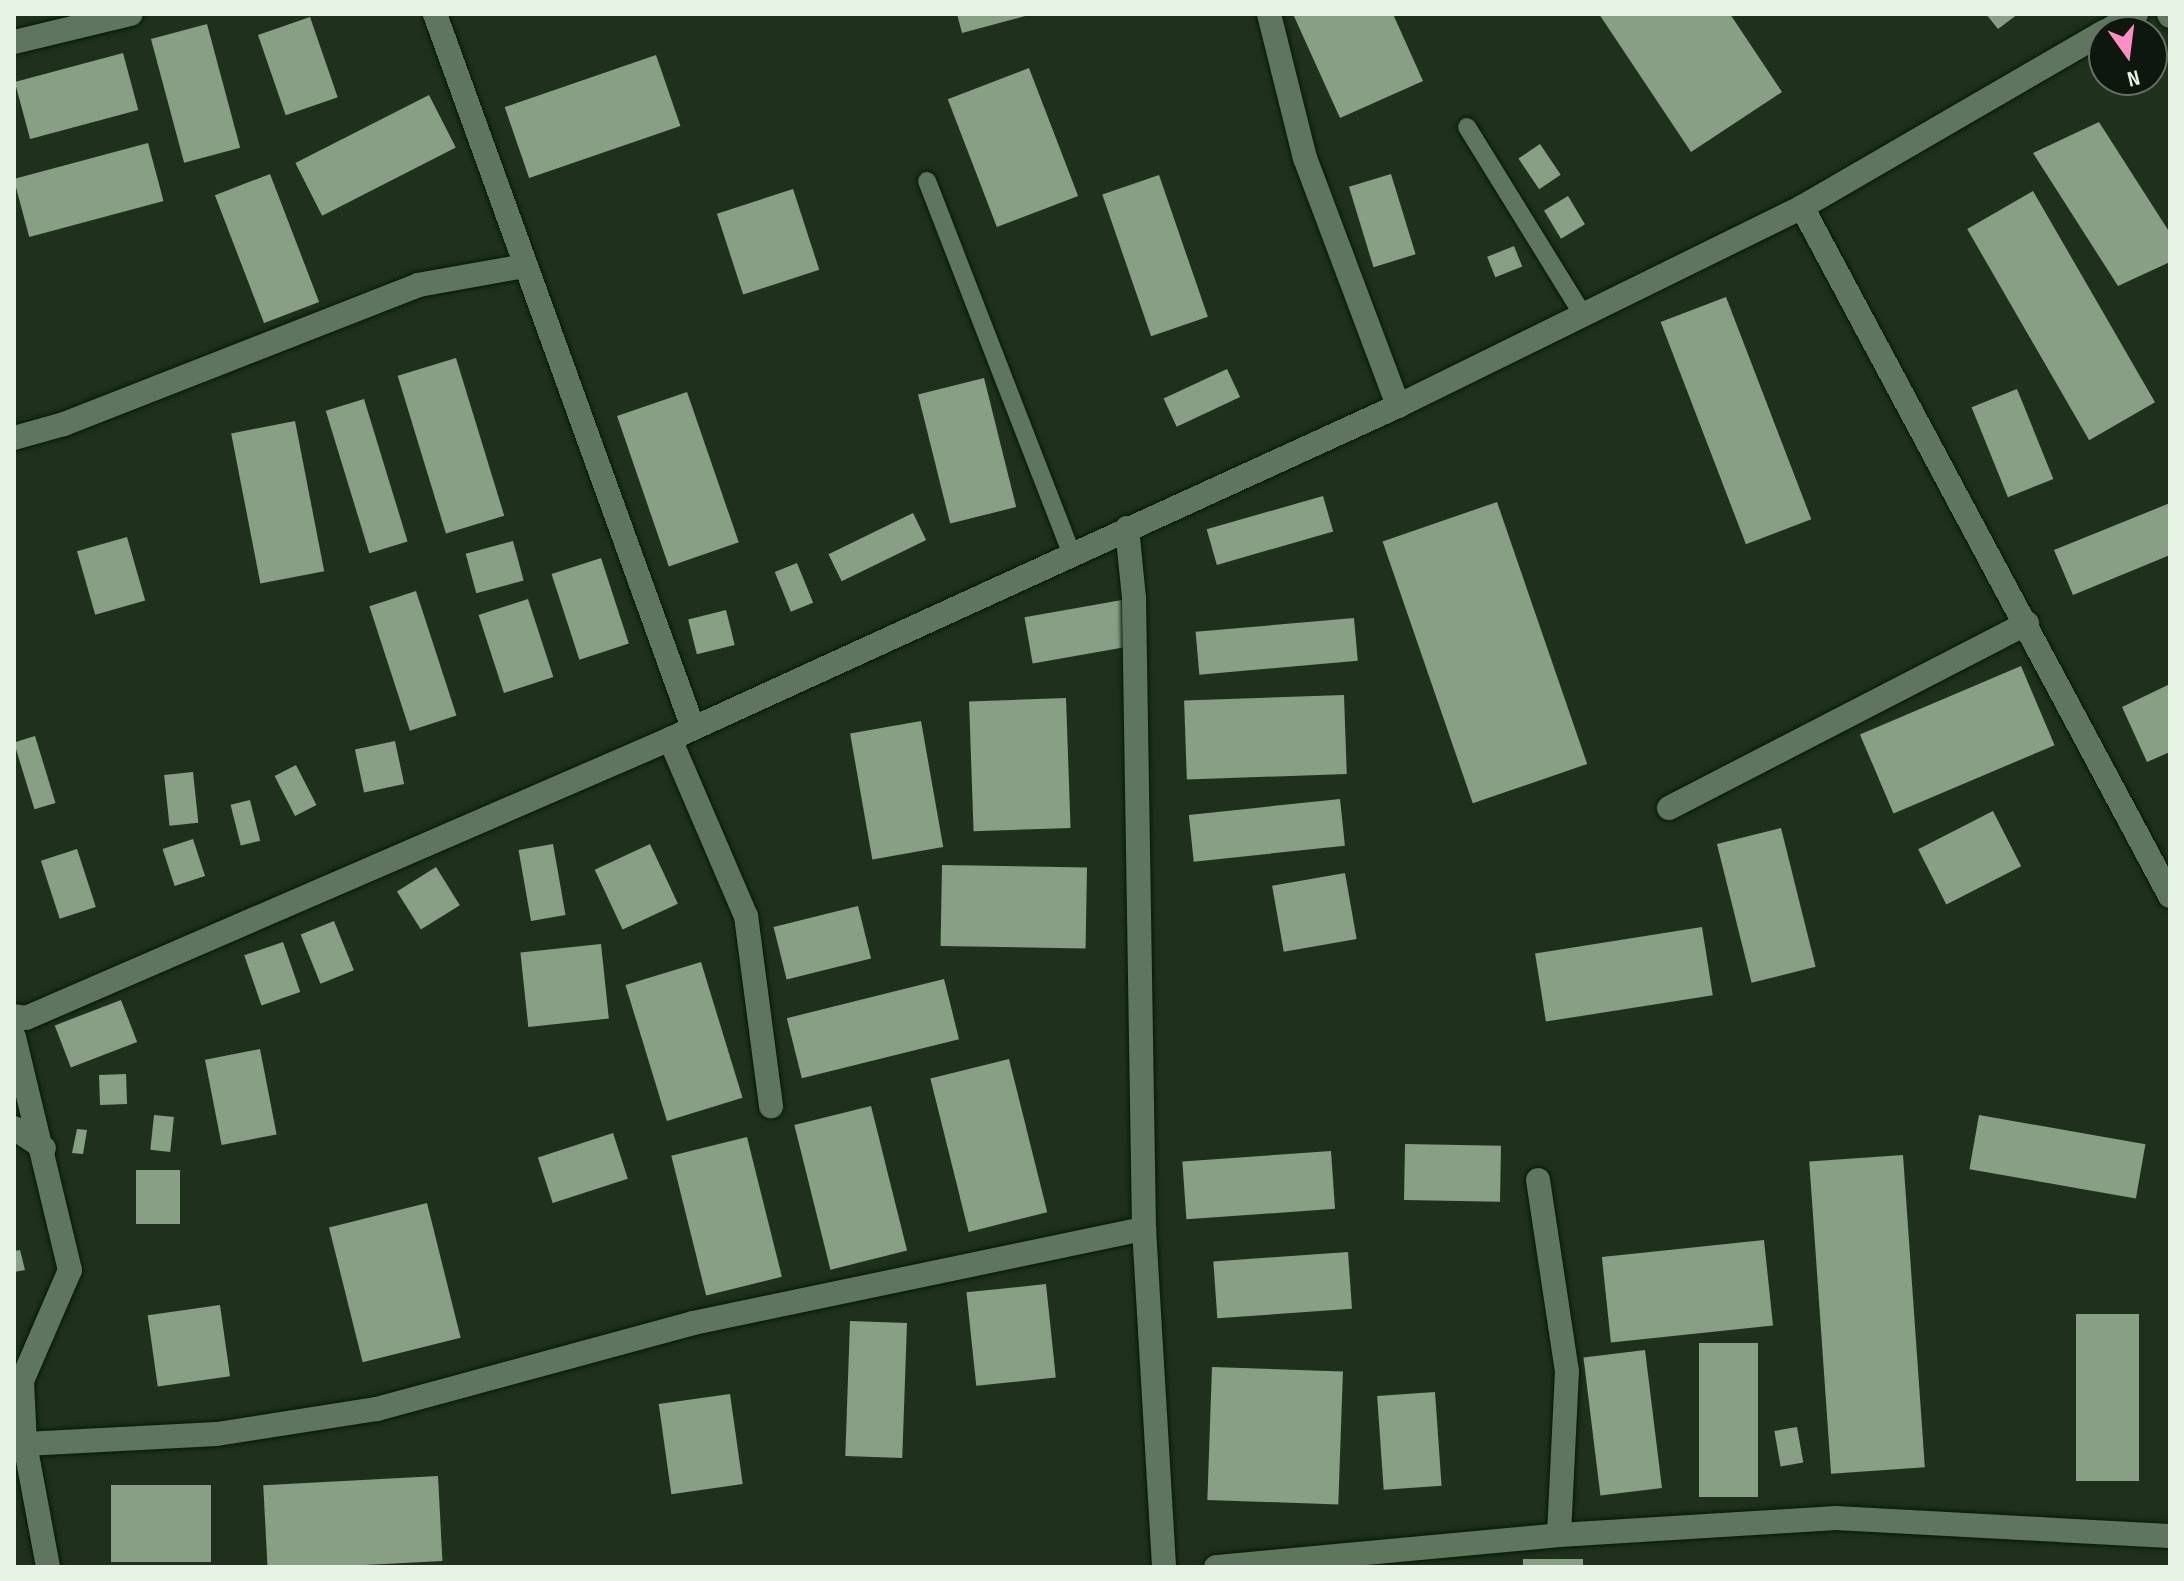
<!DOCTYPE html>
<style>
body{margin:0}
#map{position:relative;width:2184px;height:1581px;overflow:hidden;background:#1f311c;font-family:"Sofia Sans Condensed",sans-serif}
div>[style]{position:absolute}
.building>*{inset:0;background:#889e85;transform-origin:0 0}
.roads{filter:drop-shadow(0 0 2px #071906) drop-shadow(0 0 2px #071906)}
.service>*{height:18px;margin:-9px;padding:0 9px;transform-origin:9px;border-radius:9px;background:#60755d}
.minor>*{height:24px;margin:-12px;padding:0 12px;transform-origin:12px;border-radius:12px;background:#60755d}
span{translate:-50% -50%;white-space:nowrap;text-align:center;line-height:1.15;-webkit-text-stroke:8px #0e170d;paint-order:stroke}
.frame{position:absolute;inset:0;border:16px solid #e7f3e5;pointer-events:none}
.north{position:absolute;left:2088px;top:16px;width:80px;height:80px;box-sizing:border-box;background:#0e170d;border:2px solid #656f63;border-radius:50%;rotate:166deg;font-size:22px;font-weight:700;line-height:32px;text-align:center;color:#e7f3e5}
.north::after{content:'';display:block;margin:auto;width:28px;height:36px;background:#fb8fc5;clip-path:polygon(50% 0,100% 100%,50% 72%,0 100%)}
</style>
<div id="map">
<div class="building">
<i style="clip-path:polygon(957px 14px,1029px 14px,1029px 15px,962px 33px)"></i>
<i style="clip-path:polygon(1293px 14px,1393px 14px,1423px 81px,1340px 118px)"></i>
<i style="clip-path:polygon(1599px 14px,1730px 14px,1782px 92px,1691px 152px)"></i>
<i style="clip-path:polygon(1986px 14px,2018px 14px,1998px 29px)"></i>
<i style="left:310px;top:17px;width:85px;height:55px;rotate:71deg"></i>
<i style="left:207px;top:24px;width:128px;height:58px;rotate:75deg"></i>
<i style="left:123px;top:53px;width:59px;height:112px;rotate:75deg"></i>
<i style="left:656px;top:55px;width:75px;height:160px;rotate:71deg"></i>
<i style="left:1029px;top:68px;width:137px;height:87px;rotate:69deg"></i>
<i style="left:429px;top:95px;width:59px;height:150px;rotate:63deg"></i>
<i style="clip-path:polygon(2099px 122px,2170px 233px,2170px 262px,2118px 286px,2033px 153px)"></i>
<i style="left:148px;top:143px;width:60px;height:139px;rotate:75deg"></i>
<i style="left:1540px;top:144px;width:37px;height:26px;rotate:56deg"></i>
<i style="left:270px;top:174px;width:137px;height:59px;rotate:69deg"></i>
<i style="left:1391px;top:174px;width:84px;height:44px;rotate:73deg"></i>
<i style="left:1159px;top:175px;width:150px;height:60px;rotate:71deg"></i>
<i style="left:793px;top:189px;width:85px;height:80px;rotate:72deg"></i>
<i style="left:2033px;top:191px;width:244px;height:76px;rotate:60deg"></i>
<i style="left:1568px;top:196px;width:33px;height:28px;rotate:59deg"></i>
<i style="left:1514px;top:246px;width:22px;height:29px;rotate:68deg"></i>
<i style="left:1726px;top:297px;width:238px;height:70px;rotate:69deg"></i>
<i style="left:456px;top:358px;width:165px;height:61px;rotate:73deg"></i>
<i style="left:1227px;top:369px;width:31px;height:70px;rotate:65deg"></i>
<i style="left:984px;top:378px;width:133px;height:68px;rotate:76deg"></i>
<i style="left:2017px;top:389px;width:97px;height:49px;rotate:68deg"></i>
<i style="left:687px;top:392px;width:159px;height:74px;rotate:71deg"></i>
<i style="left:364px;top:399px;width:149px;height:40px;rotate:73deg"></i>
<i style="left:295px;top:421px;width:153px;height:65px;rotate:79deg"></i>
<i style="left:1323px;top:496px;width:37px;height:121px;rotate:74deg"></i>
<i style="left:1497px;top:502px;width:277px;height:121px;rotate:71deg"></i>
<i style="clip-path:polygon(2170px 503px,2170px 555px,2073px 595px,2054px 550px)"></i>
<i style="left:913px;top:513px;width:30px;height:94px;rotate:64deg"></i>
<i style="left:127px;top:537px;width:66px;height:52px;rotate:74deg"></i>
<i style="left:513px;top:541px;width:41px;height:49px;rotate:75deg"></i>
<i style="left:601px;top:558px;width:90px;height:52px;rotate:72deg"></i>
<i style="left:797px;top:563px;width:43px;height:24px;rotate:68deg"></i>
<i style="left:416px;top:591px;width:131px;height:49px;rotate:72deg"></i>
<i style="left:528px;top:599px;width:82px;height:52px;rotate:72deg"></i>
<i style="left:1122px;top:600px;width:47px;height:99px;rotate:80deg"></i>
<i style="left:726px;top:610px;width:36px;height:39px;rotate:76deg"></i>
<i style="left:1354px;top:618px;width:43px;height:159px;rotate:85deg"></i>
<i style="left:2021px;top:666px;width:86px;height:175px;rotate:67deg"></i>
<i style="clip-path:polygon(2170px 684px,2170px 752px,2147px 762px,2122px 707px)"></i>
<i style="left:1344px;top:695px;width:79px;height:160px;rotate:88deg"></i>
<i style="left:1066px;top:698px;width:130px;height:97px;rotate:88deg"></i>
<i style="left:921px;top:721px;width:128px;height:72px;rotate:80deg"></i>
<i style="left:35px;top:736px;width:70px;height:22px;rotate:73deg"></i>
<i style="left:395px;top:741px;width:44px;height:41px;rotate:78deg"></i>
<i style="left:296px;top:765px;width:45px;height:24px;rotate:63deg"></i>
<i style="left:193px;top:772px;width:51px;height:29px;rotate:84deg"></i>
<i style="left:1340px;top:799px;width:47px;height:152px;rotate:84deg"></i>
<i style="left:250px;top:800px;width:42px;height:20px;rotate:76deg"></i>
<i style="left:1993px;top:811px;width:62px;height:84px;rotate:63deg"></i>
<i style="left:1781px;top:828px;width:143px;height:66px;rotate:76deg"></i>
<i style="left:193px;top:839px;width:39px;height:32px;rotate:72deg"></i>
<i style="left:553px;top:844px;width:72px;height:35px;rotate:80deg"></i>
<i style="left:650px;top:844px;width:66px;height:61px;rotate:65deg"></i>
<i style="left:77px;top:849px;width:61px;height:38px;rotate:72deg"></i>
<i style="left:942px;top:865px;width:145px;height:81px;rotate:1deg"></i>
<i style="left:436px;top:867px;width:45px;height:46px;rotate:58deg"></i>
<i style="left:1345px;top:873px;width:67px;height:74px;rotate:80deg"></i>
<i style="left:858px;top:906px;width:54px;height:87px;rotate:76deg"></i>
<i style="left:334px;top:921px;width:53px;height:36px;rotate:68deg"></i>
<i style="left:1702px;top:927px;width:69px;height:169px;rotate:81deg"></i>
<i style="left:283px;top:942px;width:53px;height:41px;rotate:71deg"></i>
<i style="left:601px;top:944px;width:75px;height:81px;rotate:84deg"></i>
<i style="left:701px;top:962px;width:142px;height:79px;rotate:73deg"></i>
<i style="left:944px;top:979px;width:62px;height:162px;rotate:76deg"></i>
<i style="left:121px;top:1000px;width:45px;height:71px;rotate:69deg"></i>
<i style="left:260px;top:1049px;width:87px;height:56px;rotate:79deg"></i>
<i style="left:1009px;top:1059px;width:158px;height:81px;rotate:76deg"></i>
<i style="left:126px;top:1074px;width:30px;height:27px;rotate:88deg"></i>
<i style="left:871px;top:1106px;width:149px;height:79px;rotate:76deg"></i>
<i style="left:154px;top:1115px;width:20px;height:35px;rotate:6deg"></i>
<i style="left:1979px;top:1115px;width:169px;height:55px;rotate:10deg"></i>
<i style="clip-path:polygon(77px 1129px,87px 1130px,83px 1154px,72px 1153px)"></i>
<i style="left:613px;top:1133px;width:48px;height:79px;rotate:72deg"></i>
<i style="left:747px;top:1137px;width:144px;height:78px;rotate:76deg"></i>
<i style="left:1405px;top:1144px;width:96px;height:56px;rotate:1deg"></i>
<i style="left:1331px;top:1151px;width:58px;height:149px;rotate:86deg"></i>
<i style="left:1903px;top:1155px;width:313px;height:94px;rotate:86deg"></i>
<i style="left:136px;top:1170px;width:44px;height:54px"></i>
<i style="left:427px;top:1203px;width:139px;height:101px;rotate:76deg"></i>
<i style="left:1764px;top:1240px;width:86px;height:163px;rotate:84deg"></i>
<i style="clip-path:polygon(20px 1250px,25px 1270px,14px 1272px,14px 1251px)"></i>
<i style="left:1348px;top:1252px;width:57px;height:135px;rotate:86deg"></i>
<i style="left:1046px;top:1284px;width:94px;height:80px;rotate:84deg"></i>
<i style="left:220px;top:1305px;width:72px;height:73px;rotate:82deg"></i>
<i style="left:2139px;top:1314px;width:167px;height:63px;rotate:90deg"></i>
<i style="left:850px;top:1321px;width:57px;height:135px;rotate:2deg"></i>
<i style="left:1699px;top:1343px;width:59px;height:154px"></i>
<i style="left:1645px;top:1350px;width:139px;height:62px;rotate:83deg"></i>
<i style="left:1212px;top:1367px;width:131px;height:133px;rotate:2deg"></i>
<i style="left:1435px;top:1392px;width:94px;height:58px;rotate:86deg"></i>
<i style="left:730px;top:1394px;width:91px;height:72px;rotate:82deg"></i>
<i style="left:1797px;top:1427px;width:36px;height:23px;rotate:80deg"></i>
<i style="left:438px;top:1476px;width:85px;height:175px;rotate:87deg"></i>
<i style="left:111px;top:1485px;width:100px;height:77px"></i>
<i style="left:1583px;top:1559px;width:8px;height:60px;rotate:90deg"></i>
</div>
<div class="roads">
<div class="service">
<i style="left:1467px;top:127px;width:221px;rotate:58.3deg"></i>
<i style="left:927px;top:181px;width:400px;rotate:68.8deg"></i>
</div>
<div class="minor">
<i style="left:435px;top:14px;width:756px;rotate:70.13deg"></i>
<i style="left:1269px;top:14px;width:148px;rotate:76deg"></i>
<i style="left:1305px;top:158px;width:265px;rotate:69.4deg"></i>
<i style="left:2169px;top:14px;width:2px;rotate:63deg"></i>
<i style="left:2105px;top:32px;width:36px;rotate:-30deg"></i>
<i style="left:14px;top:42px;width:120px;rotate:-13.5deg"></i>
<i style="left:1802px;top:207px;width:781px;rotate:61.89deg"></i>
<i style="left:14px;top:438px;width:52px;rotate:-15.6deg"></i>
<i style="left:64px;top:424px;width:380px;rotate:-21.4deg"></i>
<i style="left:418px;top:285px;width:109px;rotate:-10.1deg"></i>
<i style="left:1127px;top:528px;width:70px;rotate:84.3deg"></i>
<i style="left:1134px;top:598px;width:631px;rotate:89.09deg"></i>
<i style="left:1144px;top:1229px;width:339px;rotate:86.6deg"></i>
<i style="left:670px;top:739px;width:193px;rotate:66.8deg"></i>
<i style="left:746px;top:916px;width:192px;rotate:82.5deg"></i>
<i style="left:1669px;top:808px;width:403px;rotate:-27.3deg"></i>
<i style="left:14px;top:1016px;width:12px;rotate:9deg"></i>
<i style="left:26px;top:1018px;width:702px;rotate:-23.42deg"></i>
<i style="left:670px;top:739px;width:801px;rotate:-24.58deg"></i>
<i style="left:1398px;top:406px;width:450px;rotate:-26.2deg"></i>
<i style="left:1802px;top:207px;width:349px;rotate:-30.1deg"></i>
<i style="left:14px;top:1037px;width:240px;rotate:76.5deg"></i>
<i style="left:70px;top:1270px;width:121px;rotate:113.4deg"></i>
<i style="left:22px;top:1381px;width:63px;rotate:87.3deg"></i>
<i style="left:25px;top:1444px;width:125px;rotate:79.4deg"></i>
<i style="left:14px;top:1128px;width:36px;rotate:34deg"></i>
<i style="left:1538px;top:1180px;width:193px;rotate:81.4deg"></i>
<i style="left:1567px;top:1371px;width:164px;rotate:92.8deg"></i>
<i style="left:25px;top:1444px;width:192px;rotate:-3deg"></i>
<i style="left:217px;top:1434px;width:162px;rotate:-8.9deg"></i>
<i style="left:377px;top:1409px;width:327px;rotate:-15.2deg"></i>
<i style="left:693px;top:1323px;width:461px;rotate:-11.8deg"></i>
<i style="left:1216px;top:1567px;width:344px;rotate:-5.3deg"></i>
<i style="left:1559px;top:1535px;width:278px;rotate:-3.5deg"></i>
<i style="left:1836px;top:1518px;width:334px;rotate:3.1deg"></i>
</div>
</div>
<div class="frame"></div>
<div class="north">N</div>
</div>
